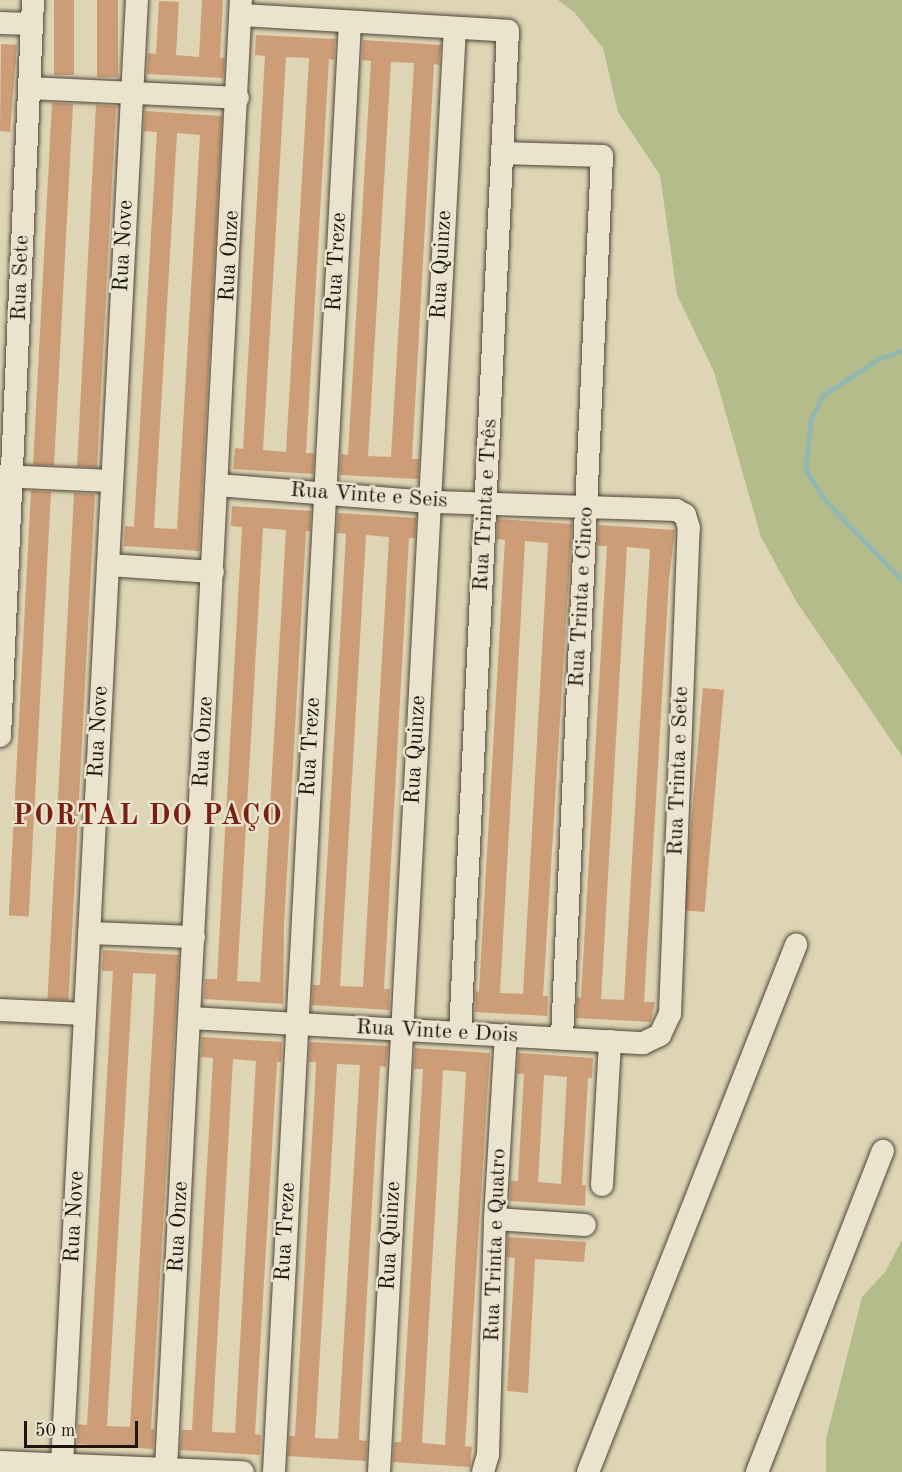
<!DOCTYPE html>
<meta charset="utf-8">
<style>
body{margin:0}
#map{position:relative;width:902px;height:1472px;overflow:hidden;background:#ded5b5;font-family:"Old Standard TT",serif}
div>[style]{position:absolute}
.green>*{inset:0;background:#b4bc8b}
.stream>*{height:4.5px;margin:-2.25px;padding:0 2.25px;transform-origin:2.25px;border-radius:2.25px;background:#93b8b1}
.building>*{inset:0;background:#cd9d77;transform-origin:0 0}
.roads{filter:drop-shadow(0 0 2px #504537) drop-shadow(0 0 2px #504537)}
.minor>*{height:22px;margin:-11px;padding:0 11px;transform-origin:11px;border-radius:11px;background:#eae4cf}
span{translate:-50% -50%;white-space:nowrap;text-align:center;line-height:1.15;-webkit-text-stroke:5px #eae4cf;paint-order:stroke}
.street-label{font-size:22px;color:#20150d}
.district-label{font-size:28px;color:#7a1f14;font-weight:700;letter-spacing:1.5px}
.scale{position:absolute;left:24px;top:1421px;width:114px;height:27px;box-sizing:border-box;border:3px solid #20150d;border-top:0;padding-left:8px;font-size:18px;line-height:21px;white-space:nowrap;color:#20150d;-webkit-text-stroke:4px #eae4cf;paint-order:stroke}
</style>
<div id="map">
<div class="green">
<i style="clip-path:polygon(558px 0,902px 0,902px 756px,796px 601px,761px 537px,714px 372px,677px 295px,660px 175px,618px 112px,603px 48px,574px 12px)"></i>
<i style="clip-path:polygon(902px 1240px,902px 1472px,826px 1472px,826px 1439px,862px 1297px,885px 1272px)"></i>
</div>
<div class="stream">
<i style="left:902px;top:351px;width:27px;rotate:160deg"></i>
<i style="left:877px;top:360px;width:65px;rotate:146.3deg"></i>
<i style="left:823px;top:396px;width:28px;rotate:116deg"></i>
<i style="left:811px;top:421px;width:49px;rotate:95.8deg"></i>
<i style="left:806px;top:470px;width:36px;rotate:58deg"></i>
<i style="left:825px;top:500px;width:111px;rotate:46.1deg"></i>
</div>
<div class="building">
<i style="left:54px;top:0;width:20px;height:75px"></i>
<i style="left:97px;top:0;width:21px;height:77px"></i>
<i style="clip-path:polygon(202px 0,223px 0,220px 58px,225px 58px,223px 78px,147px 74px,148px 53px,156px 54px,159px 1px,179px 2px,176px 55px,199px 57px)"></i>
<i style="clip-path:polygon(evenodd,256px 35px,335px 39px,334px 60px,329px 59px,306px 453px,314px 453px,313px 474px,233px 469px,235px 448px,243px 449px,265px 56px,255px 55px,256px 35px,286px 57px,309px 58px,286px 452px,263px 450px,286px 57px)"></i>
<i style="clip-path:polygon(evenodd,363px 40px,441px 45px,439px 65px,434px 64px,412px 459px,419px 459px,418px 479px,340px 475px,341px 454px,348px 455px,371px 61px,362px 60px,363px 40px,391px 62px,414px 63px,391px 457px,368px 456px,391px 62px)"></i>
<i style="clip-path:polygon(1px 44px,17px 45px,10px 132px,0 131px)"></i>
<i style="left:52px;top:103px;width:21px;height:362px;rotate:3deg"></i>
<i style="left:96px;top:105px;width:20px;height:362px;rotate:3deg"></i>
<i style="clip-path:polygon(evenodd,145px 111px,222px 116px,199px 551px,124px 546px,125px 526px,134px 527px,157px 132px,144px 131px,145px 111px,177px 133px,200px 135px,177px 529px,154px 528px,177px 133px)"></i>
<i style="left:31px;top:491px;width:20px;height:425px;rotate:3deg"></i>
<i style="left:74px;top:493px;width:21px;height:507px;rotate:3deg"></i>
<i style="clip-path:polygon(evenodd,232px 506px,311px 511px,310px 531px,306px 531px,284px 926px,283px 1004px,204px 999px,205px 979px,217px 979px,224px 850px,242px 527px,231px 526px,232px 506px,263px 528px,286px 530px,260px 982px,237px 981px,263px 528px)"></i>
<i style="clip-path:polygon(evenodd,338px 513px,416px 518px,415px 538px,409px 538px,384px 989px,390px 989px,389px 1010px,312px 1005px,313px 985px,320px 985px,344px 570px,346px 534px,337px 533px,338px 513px,366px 535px,389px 537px,363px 987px,340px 986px,366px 535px)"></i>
<i style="clip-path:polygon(evenodd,498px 519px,572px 524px,543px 996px,548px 996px,547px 1016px,475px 1012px,476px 991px,479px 992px,505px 540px,497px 539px,498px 519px,525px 541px,548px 543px,523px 994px,500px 993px,525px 541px)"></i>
<i style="clip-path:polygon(evenodd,599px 525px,675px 530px,669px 579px,644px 1002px,655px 1002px,651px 1022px,576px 1018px,577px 997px,581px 998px,607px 546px,598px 546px,599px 525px,627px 547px,650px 549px,624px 1000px,601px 999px,627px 547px)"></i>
<i style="left:703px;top:688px;width:21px;height:223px;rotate:5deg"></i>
<i style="clip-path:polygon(evenodd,103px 950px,179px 955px,151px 1429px,154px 1429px,153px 1449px,77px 1444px,78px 1424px,87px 1425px,113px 971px,102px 971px,103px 950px,133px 973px,156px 974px,130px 1427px,107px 1426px,133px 973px)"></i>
<i style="clip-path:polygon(evenodd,202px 1037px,282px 1042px,281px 1062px,277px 1062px,255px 1434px,261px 1435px,260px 1455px,180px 1450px,182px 1430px,192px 1430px,211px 1094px,213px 1058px,201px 1057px,202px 1037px,233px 1059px,256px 1061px,235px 1433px,212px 1432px,233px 1059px)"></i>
<i style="clip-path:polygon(evenodd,310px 1042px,388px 1046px,386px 1067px,380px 1066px,360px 1417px,359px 1440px,367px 1441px,366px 1461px,288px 1456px,289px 1436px,295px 1436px,315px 1086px,316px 1062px,309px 1062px,310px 1042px,337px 1064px,360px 1065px,338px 1439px,315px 1438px,337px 1064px)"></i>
<i style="clip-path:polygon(evenodd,415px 1048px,490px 1053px,465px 1446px,472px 1447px,470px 1467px,393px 1462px,394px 1442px,401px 1442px,423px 1069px,414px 1069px,415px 1048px,443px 1070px,466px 1072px,445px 1445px,422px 1443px,443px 1070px)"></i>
<i style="clip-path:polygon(evenodd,518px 1053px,593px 1058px,592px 1078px,588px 1078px,582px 1185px,586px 1185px,585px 1206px,510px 1201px,511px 1181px,518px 1181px,521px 1127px,524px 1074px,517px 1074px,518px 1053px,544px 1075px,567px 1077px,561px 1184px,538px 1182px,544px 1075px)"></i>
<i style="clip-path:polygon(508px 1237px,586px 1242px,584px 1262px,535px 1259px,528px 1393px,507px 1391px,515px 1258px,507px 1257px)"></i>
</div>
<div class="roads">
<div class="minor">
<i style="left:242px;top:15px;width:266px;rotate:3.4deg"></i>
<i style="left:508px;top:31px;width:1003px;rotate:92.74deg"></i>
<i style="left:0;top:23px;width:31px;rotate:2deg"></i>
<i style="left:29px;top:88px;width:209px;rotate:2.7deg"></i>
<i style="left:503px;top:153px;width:99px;rotate:1.7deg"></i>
<i style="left:602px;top:156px;width:883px;rotate:92.6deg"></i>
<i style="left:0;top:476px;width:112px;rotate:2.6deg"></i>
<i style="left:108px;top:565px;width:105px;rotate:3.8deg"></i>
<i style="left:0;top:736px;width:737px;rotate:-87.43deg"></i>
<i style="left:89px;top:933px;width:105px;rotate:2.2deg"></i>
<i style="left:0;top:1010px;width:85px;rotate:2.7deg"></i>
<i style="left:190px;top:1018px;width:454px;rotate:3.2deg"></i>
<i style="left:643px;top:1043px;width:19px;rotate:-25deg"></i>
<i style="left:660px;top:1035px;width:23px;rotate:-65deg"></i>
<i style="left:670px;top:1014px;width:486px;rotate:-87.8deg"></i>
<i style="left:689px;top:528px;width:14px;rotate:-107deg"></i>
<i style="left:685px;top:515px;width:10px;rotate:-151deg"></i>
<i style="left:676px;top:510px;width:247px;rotate:-178.1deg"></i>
<i style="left:429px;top:502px;width:212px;rotate:-175.4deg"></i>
<i style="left:602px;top:1185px;width:144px;rotate:-86.8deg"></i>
<i style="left:495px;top:1219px;width:90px;rotate:3.8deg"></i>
<i style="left:0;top:1462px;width:243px;rotate:2.4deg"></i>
<i style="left:62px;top:1464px;width:1466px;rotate:-87.07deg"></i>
<i style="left:166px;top:1468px;width:1470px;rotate:-87.08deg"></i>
<i style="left:274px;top:1472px;width:1452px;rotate:-87deg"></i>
<i style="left:379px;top:1472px;width:1446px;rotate:-86.99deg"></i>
<i style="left:483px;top:1472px;width:18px;rotate:-74deg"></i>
<i style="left:488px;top:1455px;width:236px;rotate:-88.3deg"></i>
<i style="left:495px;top:1219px;width:184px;rotate:-86.6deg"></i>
<i style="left:588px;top:1472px;width:567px;rotate:-68.46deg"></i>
<i style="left:757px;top:1472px;width:345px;rotate:-68.6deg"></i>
</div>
</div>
<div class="street-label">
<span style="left:124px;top:246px;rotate:-87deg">Rua Nove</span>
<span style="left:230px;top:256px;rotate:-87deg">Rua Onze</span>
<span style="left:337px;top:262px;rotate:-87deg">Rua Treze</span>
<span style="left:442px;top:265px;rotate:-87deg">Rua Quinze</span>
<span style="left:21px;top:278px;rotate:-88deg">Rua Sete</span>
<span style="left:369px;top:496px;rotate:4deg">Rua Vinte e Seis</span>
<span style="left:486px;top:505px;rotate:-87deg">Rua Trinta e Três</span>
<span style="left:582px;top:597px;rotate:-87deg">Rua Trinta e Cinco</span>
<span style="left:99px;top:732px;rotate:-87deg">Rua Nove</span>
<span style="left:204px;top:742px;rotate:-87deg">Rua Onze</span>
<span style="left:311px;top:747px;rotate:-87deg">Rua Treze</span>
<span style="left:416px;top:750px;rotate:-87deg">Rua Quinze</span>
<span style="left:679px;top:771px;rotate:-88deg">Rua Trinta e Sete</span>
<span style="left:437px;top:1032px;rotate:3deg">Rua Vinte e Dois</span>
<span style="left:75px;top:1217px;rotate:-87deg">Rua Nove</span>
<span style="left:179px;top:1227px;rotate:-87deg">Rua Onze</span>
<span style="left:286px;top:1232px;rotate:-87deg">Rua Treze</span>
<span style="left:391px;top:1236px;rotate:-87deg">Rua Quinze</span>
<span style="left:496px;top:1245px;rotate:-88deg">Rua Trinta e Quatro</span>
</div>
<div class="district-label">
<span style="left:148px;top:817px">PORTAL DO PAÇO</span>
</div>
<div class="scale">50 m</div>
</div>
